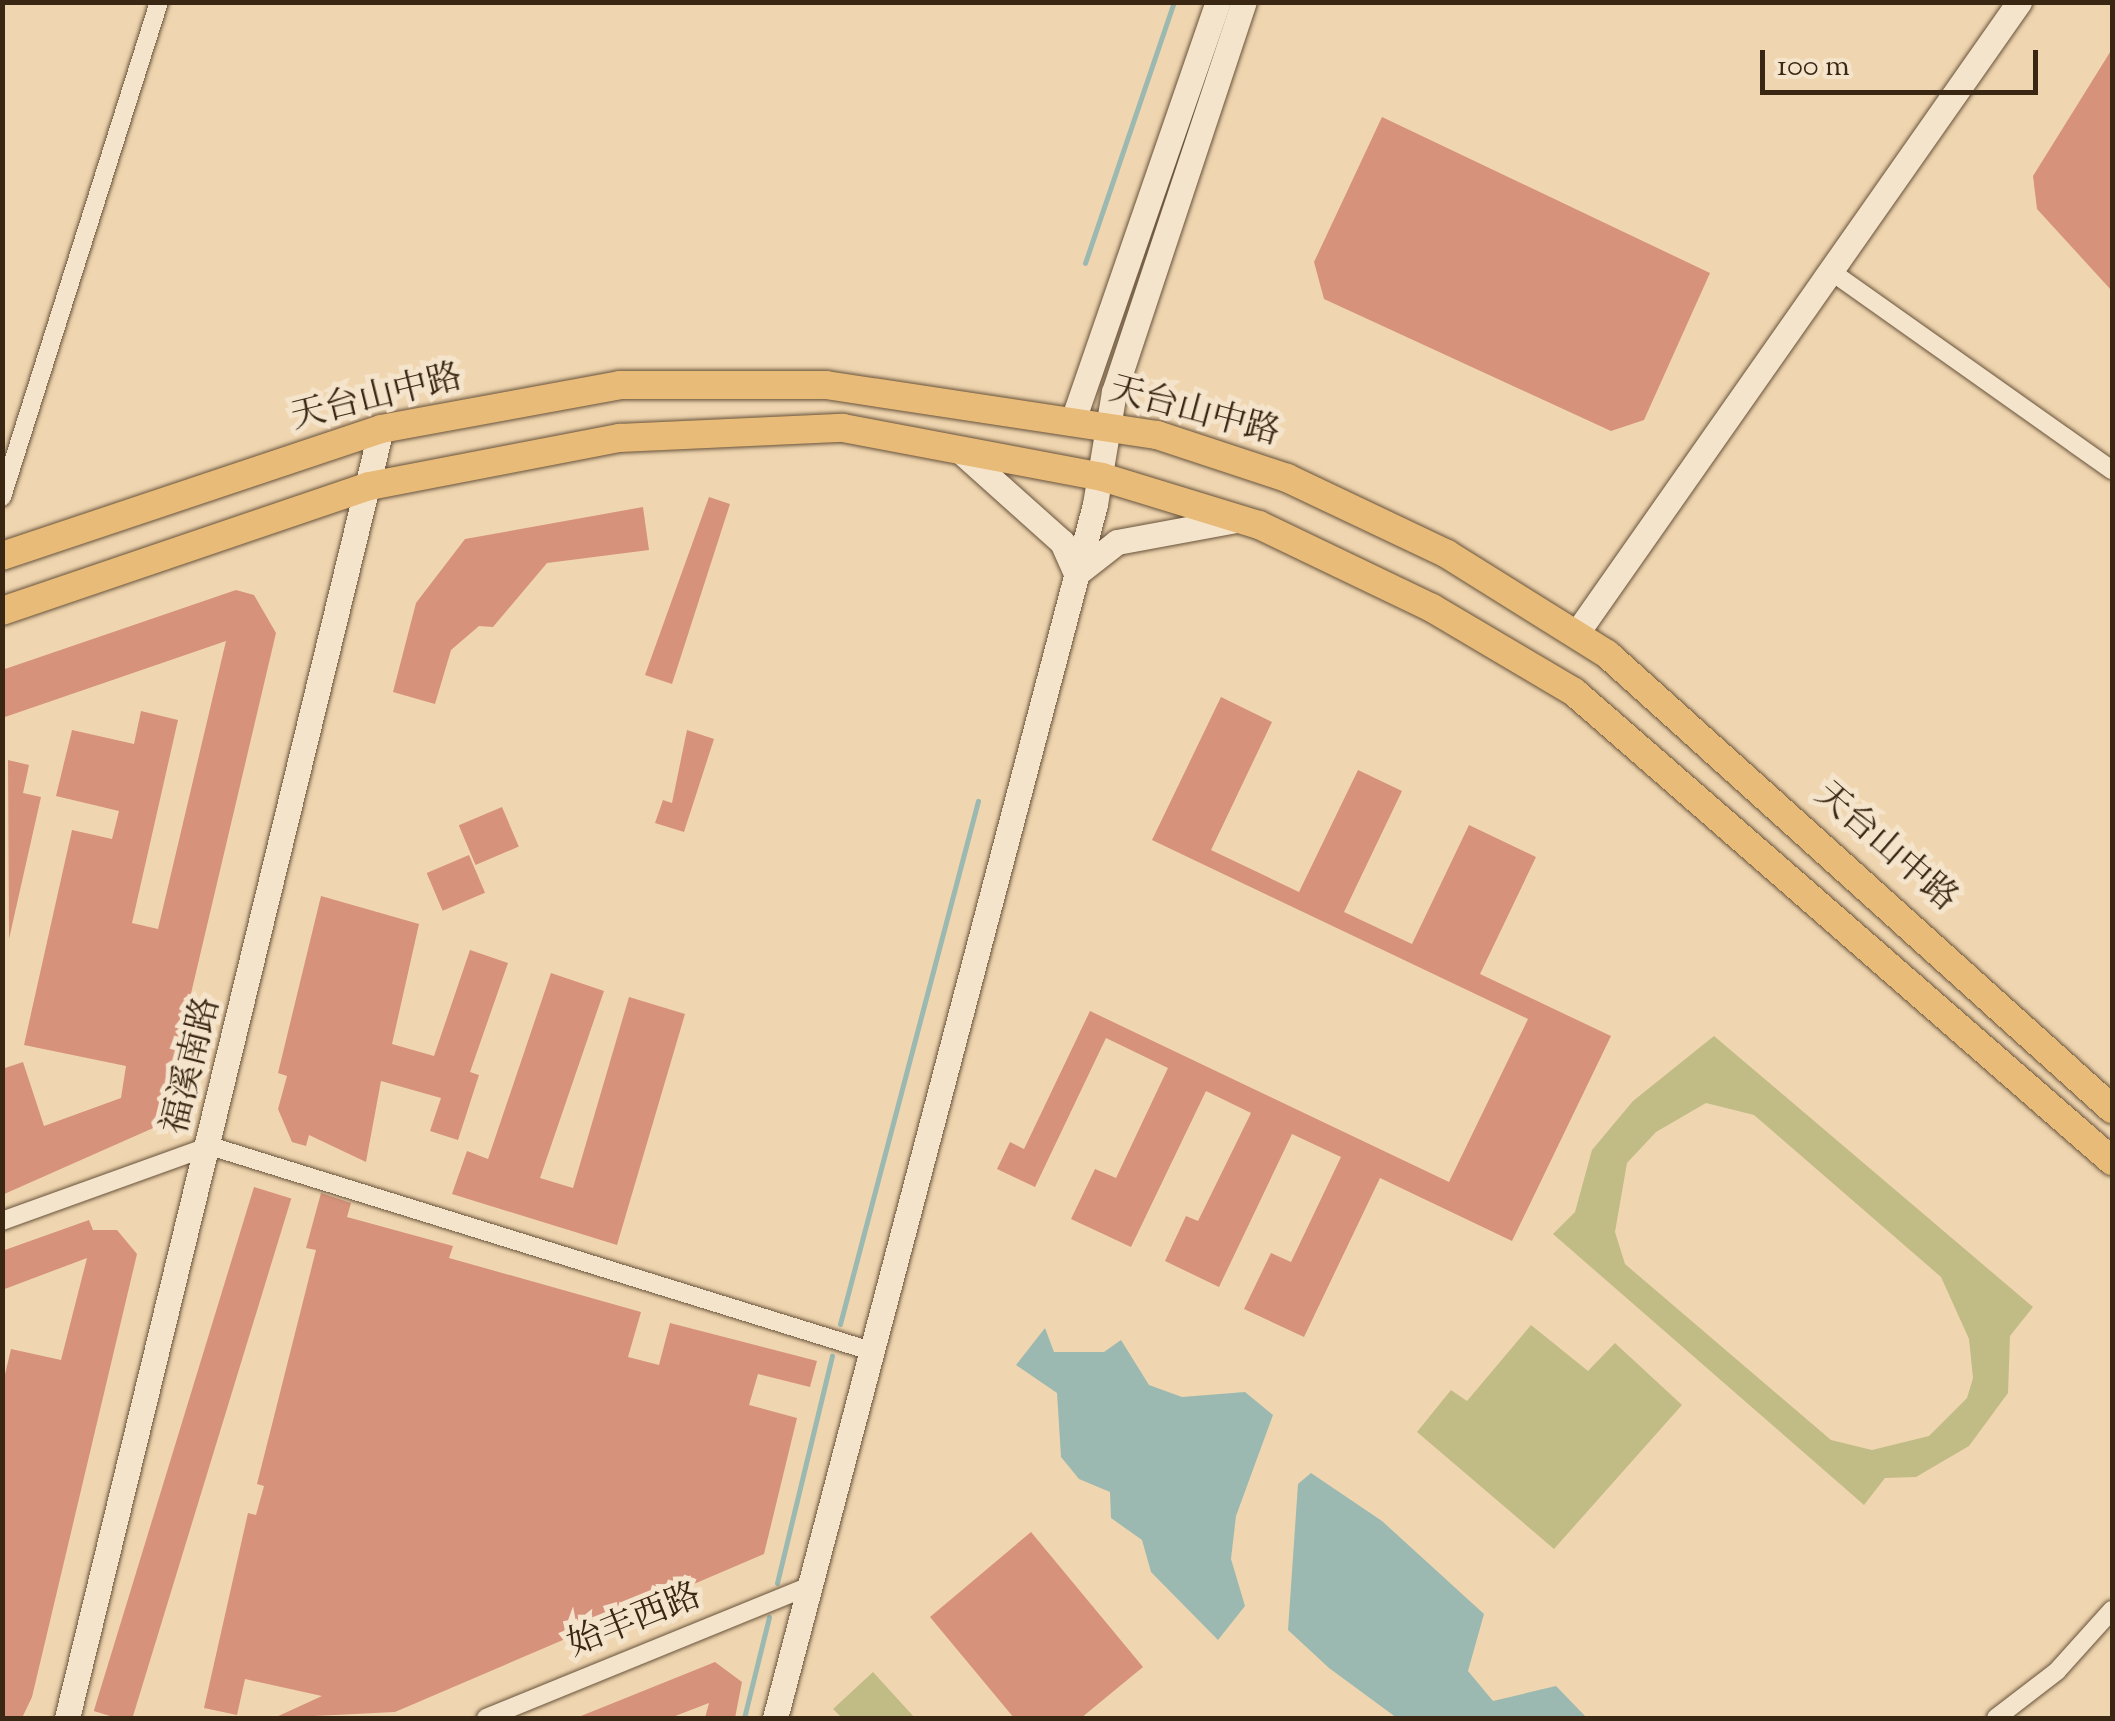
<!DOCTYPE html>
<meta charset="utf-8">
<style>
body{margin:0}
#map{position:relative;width:2115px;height:1721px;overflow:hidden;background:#f0d6b0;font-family:"Sorts Mill Goudy","Noto Serif SC",serif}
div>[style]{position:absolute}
.green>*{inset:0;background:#c1bc86}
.water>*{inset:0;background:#9bb9b0}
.stream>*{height:5px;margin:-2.5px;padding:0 2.5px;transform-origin:2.5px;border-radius:2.5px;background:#9bb9b0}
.building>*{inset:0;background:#d6927a;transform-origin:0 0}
.roads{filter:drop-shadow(0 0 2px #67523a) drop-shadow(0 0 2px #67523a)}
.street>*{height:18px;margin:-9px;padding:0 9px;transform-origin:9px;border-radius:9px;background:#f5e4cc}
.secondary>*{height:25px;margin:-12.5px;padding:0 12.5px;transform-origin:12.5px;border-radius:12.5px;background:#f5e4cc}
.primary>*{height:28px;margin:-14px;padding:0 14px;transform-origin:14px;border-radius:14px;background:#e8bb78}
span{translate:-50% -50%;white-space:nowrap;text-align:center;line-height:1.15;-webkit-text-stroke:10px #f5e4cc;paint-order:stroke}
.street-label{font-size:35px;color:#392613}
.frame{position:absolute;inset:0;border:5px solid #392613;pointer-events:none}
.scale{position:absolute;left:1760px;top:50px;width:278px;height:45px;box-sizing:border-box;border:5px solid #392613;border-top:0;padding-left:12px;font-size:30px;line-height:35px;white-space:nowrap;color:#392613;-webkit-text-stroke:8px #f5e4cc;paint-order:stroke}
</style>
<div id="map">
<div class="green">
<i style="clip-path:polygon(evenodd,1714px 1036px,2033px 1307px,2010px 1336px,2008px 1393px,1969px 1446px,1916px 1477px,1885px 1478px,1864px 1505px,1553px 1234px,1575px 1212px,1592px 1150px,1633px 1101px,1714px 1036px,1706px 1103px,1754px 1115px,1941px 1277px,1969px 1339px,1973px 1378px,1967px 1398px,1929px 1436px,1872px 1450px,1831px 1440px,1625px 1264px,1615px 1232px,1627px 1163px,1656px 1132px,1706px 1103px)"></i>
<i style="clip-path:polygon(1531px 1325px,1588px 1371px,1615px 1343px,1682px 1405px,1554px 1549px,1417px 1432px,1451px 1390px,1467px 1401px)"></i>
<i style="clip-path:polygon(873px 1672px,915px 1718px,842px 1718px,833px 1709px)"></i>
</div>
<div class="water">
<i style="clip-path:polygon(1045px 1328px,1054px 1352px,1104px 1352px,1121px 1340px,1149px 1385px,1182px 1397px,1245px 1392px,1273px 1415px,1236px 1516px,1231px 1559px,1245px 1606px,1218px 1640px,1151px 1572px,1142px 1540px,1111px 1518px,1110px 1492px,1079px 1479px,1061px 1457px,1057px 1393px,1016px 1365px)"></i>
<i style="clip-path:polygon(1311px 1473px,1382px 1521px,1484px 1614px,1468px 1671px,1493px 1701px,1556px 1686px,1587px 1718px,1397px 1718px,1329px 1668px,1288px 1630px,1298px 1484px)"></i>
</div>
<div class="stream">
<i style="left:1085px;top:263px;width:276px;rotate:-71.2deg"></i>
<i style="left:840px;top:1324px;width:541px;rotate:-75.22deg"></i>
<i style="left:777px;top:1583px;width:234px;rotate:-76.4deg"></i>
<i style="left:744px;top:1718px;width:104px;rotate:-76.1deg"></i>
</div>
<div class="building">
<i style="clip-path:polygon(2112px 49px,2112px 291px,2037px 209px,2033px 176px)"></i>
<i style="clip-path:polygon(1382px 117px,1710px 273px,1644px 420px,1611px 431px,1324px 299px,1314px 262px)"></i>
<i style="clip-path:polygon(709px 497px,730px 504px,672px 684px,645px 675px)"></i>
<i style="clip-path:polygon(643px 507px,649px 550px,547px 563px,493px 627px,479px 626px,451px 650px,435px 704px,393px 692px,416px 603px,465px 539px)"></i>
<i style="clip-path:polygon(236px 590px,254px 595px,276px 633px,160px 1125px,2px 1195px,2px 1069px,23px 1062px,44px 1126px,121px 1098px,126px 1066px,24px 1045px,72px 830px,112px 839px,119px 811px,56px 796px,72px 730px,134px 744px,141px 711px,178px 720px,132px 923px,158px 929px,226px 641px,2px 718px,2px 670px)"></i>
<i style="clip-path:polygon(1221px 697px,1272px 722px,1211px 850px,1299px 892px,1358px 770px,1402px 791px,1344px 912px,1412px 944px,1469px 825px,1536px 857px,1480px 974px,1611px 1036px,1512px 1241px,1380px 1178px,1304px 1337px,1244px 1309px,1271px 1253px,1291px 1262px,1341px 1157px,1292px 1134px,1219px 1287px,1165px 1261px,1186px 1216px,1198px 1221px,1251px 1113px,1206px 1091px,1131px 1247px,1071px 1219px,1095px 1169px,1116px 1178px,1168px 1068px,1106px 1038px,1035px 1187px,997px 1169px,1010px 1142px,1024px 1149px,1090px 1011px,1449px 1182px,1528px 1019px,1152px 840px)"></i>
<i style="clip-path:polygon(687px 730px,714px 739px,684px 832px,655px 823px,663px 800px,672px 803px)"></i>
<i style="clip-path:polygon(8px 760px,29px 765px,23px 793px,41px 797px,9px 939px)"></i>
<i style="left:502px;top:807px;width:43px;height:47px;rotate:67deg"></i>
<i style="left:469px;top:855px;width:41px;height:46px;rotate:67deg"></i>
<i style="clip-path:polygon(321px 896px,419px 924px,392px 1044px,434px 1056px,470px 950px,508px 963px,470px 1072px,479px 1075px,458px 1140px,430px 1131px,441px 1098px,381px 1081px,366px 1162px,309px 1135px,306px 1146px,292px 1142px,278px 1109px,287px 1076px,278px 1073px)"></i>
<i style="clip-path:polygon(551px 973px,604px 991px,540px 1178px,573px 1188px,629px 997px,685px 1014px,617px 1245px,452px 1194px,467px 1151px,488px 1159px)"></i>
<i style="left:254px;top:1187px;width:39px;height:548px;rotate:17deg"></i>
<i style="clip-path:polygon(321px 1193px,351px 1203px,347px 1217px,453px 1246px,449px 1258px,641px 1312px,628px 1357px,659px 1365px,670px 1323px,817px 1361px,810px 1387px,758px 1374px,749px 1405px,797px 1418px,764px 1554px,395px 1712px,274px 1718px,322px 1696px,245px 1679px,237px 1715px,204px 1708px,248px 1513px,256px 1515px,264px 1486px,257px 1484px,316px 1250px,306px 1248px)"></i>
<i style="clip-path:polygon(89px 1220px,93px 1230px,117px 1230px,137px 1254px,32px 1697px,22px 1718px,2px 1718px,2px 1387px,11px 1349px,61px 1360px,87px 1258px,2px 1290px,2px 1251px)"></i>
<i style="clip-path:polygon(1031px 1532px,1143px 1667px,1081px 1718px,1014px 1718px,930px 1617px)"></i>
<i style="clip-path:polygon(715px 1662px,742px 1682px,735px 1718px,705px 1718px,709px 1703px,670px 1718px,576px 1718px)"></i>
</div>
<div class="roads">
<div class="street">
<i style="left:1832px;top:272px;width:343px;rotate:35.3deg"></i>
<i style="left:2px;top:497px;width:519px;rotate:-72.4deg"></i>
<i style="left:2px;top:1221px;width:221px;rotate:-19.8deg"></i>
<i style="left:210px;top:1146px;width:692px;rotate:17.23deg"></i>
<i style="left:486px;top:1718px;width:349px;rotate:-22.2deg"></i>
<i style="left:1996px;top:1718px;width:77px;rotate:-37.6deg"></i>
<i style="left:2057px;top:1671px;width:82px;rotate:-48deg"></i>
</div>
<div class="secondary">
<i style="left:1073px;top:420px;width:442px;rotate:-70.9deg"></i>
<i style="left:958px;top:449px;width:140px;rotate:41.8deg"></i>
<i style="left:1062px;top:542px;width:35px;rotate:66deg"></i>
<i style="left:1076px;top:574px;width:52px;rotate:-38deg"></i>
<i style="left:1117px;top:542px;width:121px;rotate:-10.5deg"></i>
<i style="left:1576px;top:634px;width:772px;rotate:-54.97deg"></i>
<i style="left:67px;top:1718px;width:1327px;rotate:-76.31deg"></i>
<i style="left:775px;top:1718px;width:1255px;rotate:-75.23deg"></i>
<i style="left:1095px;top:504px;width:114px;rotate:-80.4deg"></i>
<i style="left:1114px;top:392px;width:411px;rotate:-71.6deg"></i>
</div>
<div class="primary">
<i style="left:2px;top:556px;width:400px;rotate:-18.5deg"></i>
<i style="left:381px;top:429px;width:243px;rotate:-10.4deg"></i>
<i style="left:620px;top:385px;width:206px"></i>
<i style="left:826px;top:385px;width:335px;rotate:8.6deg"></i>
<i style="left:1157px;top:435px;width:137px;rotate:18.3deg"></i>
<i style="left:1287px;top:478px;width:177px;rotate:25.4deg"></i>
<i style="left:1447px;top:554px;width:189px;rotate:32deg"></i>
<i style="left:1607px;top:654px;width:680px;rotate:42.02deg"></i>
<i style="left:2px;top:611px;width:388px;rotate:-18.8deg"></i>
<i style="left:369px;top:486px;width:255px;rotate:-10.9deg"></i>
<i style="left:619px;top:438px;width:224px;rotate:-2.6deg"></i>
<i style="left:843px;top:428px;width:264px;rotate:10.7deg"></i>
<i style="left:1102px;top:477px;width:164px;rotate:17deg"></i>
<i style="left:1259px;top:525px;width:192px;rotate:25.6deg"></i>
<i style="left:1432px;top:608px;width:165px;rotate:30.6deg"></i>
<i style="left:1574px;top:692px;width:714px;rotate:41.08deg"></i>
</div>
</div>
<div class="street-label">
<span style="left:377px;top:399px;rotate:-14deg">天台山中路</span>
<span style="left:1194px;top:413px;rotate:15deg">天台山中路</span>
<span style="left:1885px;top:848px;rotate:41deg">天台山中路</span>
<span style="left:193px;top:1066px;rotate:-76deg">福溪南路</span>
<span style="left:635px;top:1622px;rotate:-22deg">始丰西路</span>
</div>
<div class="frame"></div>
<div class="scale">100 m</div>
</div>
